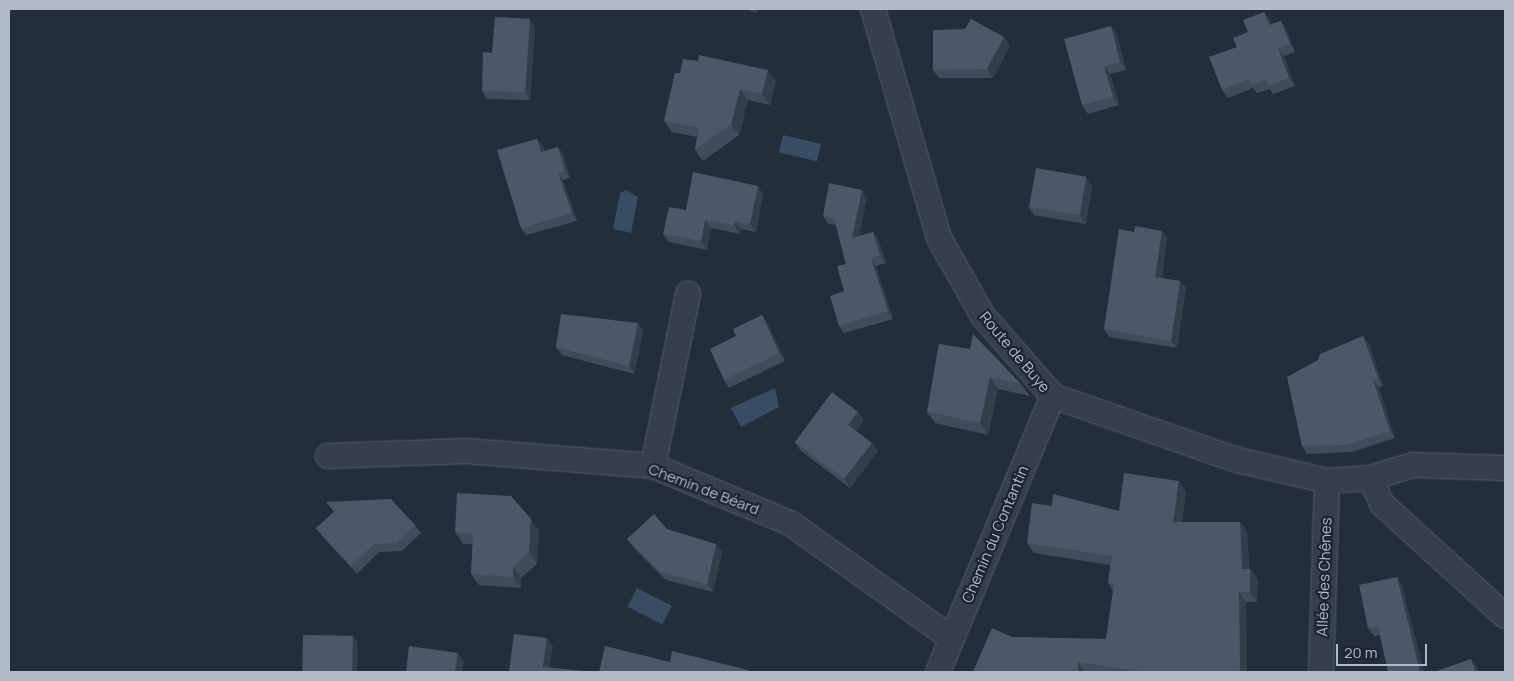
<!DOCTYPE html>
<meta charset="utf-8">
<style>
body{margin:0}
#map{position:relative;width:1514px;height:681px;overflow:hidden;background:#232e3b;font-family:Manrope,sans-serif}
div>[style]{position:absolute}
.water>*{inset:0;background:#384d64;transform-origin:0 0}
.roads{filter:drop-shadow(0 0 1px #545e69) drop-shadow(0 0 1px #545e69)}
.minor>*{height:24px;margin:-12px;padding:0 12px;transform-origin:12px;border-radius:12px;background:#36404b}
.wall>*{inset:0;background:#404c59}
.shaded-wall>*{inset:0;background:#343e48}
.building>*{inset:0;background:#4b5867;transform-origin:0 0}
span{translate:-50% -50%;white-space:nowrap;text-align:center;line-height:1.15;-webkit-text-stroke:4.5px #1c2530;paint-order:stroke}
.street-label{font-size:15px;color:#b1bbc7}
.frame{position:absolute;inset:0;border:10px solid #b1bbc7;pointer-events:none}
.scale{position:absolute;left:1336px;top:644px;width:91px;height:22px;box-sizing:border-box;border:2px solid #b1bbc7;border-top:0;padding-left:6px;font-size:15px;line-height:18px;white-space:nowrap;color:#b1bbc7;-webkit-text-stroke:4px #1c2530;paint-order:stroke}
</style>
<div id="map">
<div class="water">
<i style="left:783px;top:135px;width:39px;height:18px;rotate:13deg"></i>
<i style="clip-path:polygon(626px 190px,638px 197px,631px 233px,613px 229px,620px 193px)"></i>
<i style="clip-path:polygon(775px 388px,779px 407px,741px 427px,731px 408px)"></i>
<i style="left:637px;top:588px;width:39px;height:21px;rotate:27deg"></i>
</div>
<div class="roads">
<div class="minor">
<i style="left:873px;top:9px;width:238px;rotate:73.9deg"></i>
<i style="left:939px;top:238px;width:90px;rotate:60.6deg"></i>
<i style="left:983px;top:316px;width:106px;rotate:48.8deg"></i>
<i style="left:1053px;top:396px;width:192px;rotate:19.2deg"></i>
<i style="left:1234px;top:459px;width:96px;rotate:13.3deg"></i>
<i style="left:1327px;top:481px;width:43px;rotate:-4deg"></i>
<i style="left:1370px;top:478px;width:45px;rotate:-16.8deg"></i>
<i style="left:1413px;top:465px;width:92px;rotate:1.9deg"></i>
<i style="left:328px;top:456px;width:139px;rotate:-2.1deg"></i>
<i style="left:467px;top:451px;width:187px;rotate:4.6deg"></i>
<i style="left:653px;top:466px;width:148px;rotate:22.6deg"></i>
<i style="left:790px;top:523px;width:198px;rotate:35.5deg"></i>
<i style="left:653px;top:466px;width:176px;rotate:-78.5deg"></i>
<i style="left:1370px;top:478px;width:29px;rotate:65deg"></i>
<i style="left:1382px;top:504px;width:166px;rotate:42.3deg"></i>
<i style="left:938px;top:672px;width:299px;rotate:-67.4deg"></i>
<i style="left:1321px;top:672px;width:191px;rotate:-88.2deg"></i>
</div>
</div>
<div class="wall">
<i style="clip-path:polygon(746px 9px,758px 9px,756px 13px)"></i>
<i style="clip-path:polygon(1264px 12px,1270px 20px,1271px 24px,1281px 21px,1286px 29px,1295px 52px,1284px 56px,1295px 86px,1273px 94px,1270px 89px,1257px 93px,1253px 88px,1228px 98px,1222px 90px,1237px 47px)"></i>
<i style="clip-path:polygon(1111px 26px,1117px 35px,1126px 70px,1110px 74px,1119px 105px,1088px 114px,1082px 105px)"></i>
<i style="clip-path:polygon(535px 27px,530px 100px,487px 99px,482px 91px,492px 53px)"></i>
<i style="clip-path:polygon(1004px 37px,1010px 46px,993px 78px,939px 78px,933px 70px)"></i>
<i style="clip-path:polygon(675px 73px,776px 81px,770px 105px,748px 100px,739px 135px,703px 161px,695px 150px,697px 137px,672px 132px,664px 121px)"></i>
<i style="clip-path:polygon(543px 146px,544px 151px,558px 147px,563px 154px,570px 178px,563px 180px,577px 221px,526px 235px,521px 228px)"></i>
<i style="clip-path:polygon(1086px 177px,1092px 186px,1086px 224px,1034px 215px,1028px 206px)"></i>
<i style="clip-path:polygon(758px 186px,763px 195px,756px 232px,741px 229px,740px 234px,711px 228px,707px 250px,669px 242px,663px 234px,686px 210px)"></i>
<i style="clip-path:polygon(867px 198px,859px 236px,873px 232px,878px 239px,886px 263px,876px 266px,893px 319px,844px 333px,839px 326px,844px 291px,846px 264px,836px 225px,828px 224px,823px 216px)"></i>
<i style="clip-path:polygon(1167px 238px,1162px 278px,1180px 281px,1186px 288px,1177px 348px,1109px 337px,1104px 329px)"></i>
<i style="clip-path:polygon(762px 315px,768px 324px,785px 361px,729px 388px,724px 380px)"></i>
<i style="clip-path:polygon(643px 331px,634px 374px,562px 355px,556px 347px)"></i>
<i style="clip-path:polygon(1363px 336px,1369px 344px,1383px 386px,1379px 388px,1395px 438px,1352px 452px,1307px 454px,1302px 446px)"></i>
<i style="clip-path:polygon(939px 344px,1021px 384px,1030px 396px,998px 389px,988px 435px,935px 423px,927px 412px)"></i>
<i style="clip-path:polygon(864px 420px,856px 431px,878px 451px,850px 488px,800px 450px,795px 442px)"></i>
<i style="clip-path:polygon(1186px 491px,1182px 522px,1240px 522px,1247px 532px,1249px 569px,1250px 569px,1258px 579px,1257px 602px,1246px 602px,1247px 672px,1085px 672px,1012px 637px,1106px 639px,1113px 591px,1108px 583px,1110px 565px,1034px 553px,1027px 543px,1052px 506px,1119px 511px)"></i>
<i style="clip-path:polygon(326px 502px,415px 525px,421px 533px,402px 551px,379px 552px,357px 574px,322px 536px,316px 528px,334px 512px)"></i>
<i style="clip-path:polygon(539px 530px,537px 564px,521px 578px,521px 588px,479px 585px,471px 574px,473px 544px,463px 544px,455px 532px)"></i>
<i style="clip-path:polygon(627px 539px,716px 544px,722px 552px,713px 592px,666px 580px,633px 547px)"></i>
<i style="clip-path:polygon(1397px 577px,1402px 586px,1424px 672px,1388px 672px,1380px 635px,1374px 636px,1368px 628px)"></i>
</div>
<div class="shaded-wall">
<i style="clip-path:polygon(753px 9px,758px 9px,756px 13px)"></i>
<i style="clip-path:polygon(1264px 12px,1270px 20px,1275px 33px,1269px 25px)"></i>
<i style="clip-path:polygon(530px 19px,535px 27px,530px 100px,525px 92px)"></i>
<i style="clip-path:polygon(1281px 21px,1286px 29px,1295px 52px,1290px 44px)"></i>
<i style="clip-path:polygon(1111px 26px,1117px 35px,1126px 70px,1120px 62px)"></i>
<i style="clip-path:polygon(1004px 37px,1010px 46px,993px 78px,987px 69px)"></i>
<i style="clip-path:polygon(1278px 48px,1284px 56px,1295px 86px,1289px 78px)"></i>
<i style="clip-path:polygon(1104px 66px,1110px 74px,1119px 105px,1113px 97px)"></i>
<i style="clip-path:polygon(768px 70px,776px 81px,770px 105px,762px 94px)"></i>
<i style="clip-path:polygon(740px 89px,748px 100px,739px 135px,731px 124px)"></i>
<i style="clip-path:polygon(537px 139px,543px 146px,547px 159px,541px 152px)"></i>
<i style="clip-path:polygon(558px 147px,563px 154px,570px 178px,565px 171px)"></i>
<i style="clip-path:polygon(558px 173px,563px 180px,577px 221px,572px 213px)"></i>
<i style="clip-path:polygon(1086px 177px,1092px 186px,1086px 224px,1080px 216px)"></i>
<i style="clip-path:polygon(758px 186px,763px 195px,756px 232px,750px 224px)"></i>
<i style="clip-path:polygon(862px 190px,867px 198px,857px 246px,852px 238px)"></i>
<i style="clip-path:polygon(705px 220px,711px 228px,707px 250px,701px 241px)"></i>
<i style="clip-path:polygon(735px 221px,741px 229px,740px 234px,734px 225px)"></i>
<i style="clip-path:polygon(1162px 231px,1167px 238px,1161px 285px,1155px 277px)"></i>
<i style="clip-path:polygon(873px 232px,878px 239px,886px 263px,880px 255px)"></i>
<i style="clip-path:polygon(871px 258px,876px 266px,893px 319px,888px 311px)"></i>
<i style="clip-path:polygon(1180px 281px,1186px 288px,1177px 348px,1171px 341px)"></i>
<i style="clip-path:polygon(762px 315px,768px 324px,785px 361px,779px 353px)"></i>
<i style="clip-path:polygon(638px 323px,643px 331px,634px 374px,629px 366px)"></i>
<i style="clip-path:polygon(1363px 336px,1369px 344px,1383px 386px,1378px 378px)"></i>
<i style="clip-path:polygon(990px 377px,998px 389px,988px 435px,980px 423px)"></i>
<i style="clip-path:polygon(1373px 380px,1379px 388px,1395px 438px,1390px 431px)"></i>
<i style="clip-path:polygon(858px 412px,864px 420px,854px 433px,848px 425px)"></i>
<i style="clip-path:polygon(872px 443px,878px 451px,850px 488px,844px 479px)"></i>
<i style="clip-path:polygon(1179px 481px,1186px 491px,1180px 532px,1173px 522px)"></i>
<i style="clip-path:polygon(531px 519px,539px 530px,537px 564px,529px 552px)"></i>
<i style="clip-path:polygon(1240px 522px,1247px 532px,1249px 579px,1242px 569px)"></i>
<i style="clip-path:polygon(716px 544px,722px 552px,713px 592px,707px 584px)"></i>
<i style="clip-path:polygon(513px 567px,521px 578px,521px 588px,513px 577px)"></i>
<i style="clip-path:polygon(1250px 569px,1258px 579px,1257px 602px,1250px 592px)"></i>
<i style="clip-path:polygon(1397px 577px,1402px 586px,1424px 672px,1420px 672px)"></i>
<i style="clip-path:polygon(1239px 592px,1246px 602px,1247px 672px,1240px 672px)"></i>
<i style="clip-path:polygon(353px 636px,358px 643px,357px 672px,352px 672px)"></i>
<i style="clip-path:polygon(547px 638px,553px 646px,549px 672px,543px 667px)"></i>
<i style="clip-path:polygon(458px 653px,464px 661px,462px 672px,455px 672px)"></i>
<i style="clip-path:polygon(1471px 659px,1477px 667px,1479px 672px,1476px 672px)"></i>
<i style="clip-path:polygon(1078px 662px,1085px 672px,1078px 672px)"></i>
</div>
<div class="building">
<i style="clip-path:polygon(1264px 12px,1269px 25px,1281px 21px,1290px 44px,1278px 48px,1289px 78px,1268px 86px,1266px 80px,1251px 85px,1249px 79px,1222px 90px,1209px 57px,1237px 47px,1233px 38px,1248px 32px,1243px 20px)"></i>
<i style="clip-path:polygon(495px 17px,530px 19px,525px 92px,482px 91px,483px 52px,492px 53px)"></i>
<i style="clip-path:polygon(971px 19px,1004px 37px,987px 69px,933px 70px,933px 30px,965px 29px)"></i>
<i style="clip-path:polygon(1111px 26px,1120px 62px,1104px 66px,1113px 97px,1082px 105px,1064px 39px)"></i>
<i style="clip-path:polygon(699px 55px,768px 70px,762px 94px,740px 89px,731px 124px,695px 150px,699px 128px,664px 121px,675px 73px,680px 73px,683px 59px,698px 61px)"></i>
<i style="clip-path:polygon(537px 139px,541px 152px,558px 147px,565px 171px,558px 173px,572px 213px,521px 228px,497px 150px)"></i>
<i style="left:1036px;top:168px;width:51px;height:39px;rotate:10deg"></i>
<i style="clip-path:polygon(693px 172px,758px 186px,750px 224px,735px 221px,734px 225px,705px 220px,701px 241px,663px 234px,669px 207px,686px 210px)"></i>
<i style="clip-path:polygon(829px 183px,862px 190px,852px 238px,873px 232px,880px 255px,871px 258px,888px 311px,839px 326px,830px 296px,844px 291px,837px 266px,846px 264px,834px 218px,823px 216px)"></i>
<i style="clip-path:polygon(1135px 226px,1162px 231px,1155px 277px,1180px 281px,1171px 341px,1104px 329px,1119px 229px,1134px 232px)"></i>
<i style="clip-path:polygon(561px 314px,638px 323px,629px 366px,556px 347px)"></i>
<i style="clip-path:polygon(762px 315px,779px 353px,724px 380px,710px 349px,736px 336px,733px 329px)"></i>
<i style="clip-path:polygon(973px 334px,1021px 384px,990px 377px,980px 423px,927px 412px,939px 344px,970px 349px)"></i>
<i style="clip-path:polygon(1363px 336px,1378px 378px,1373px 380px,1390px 431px,1347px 445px,1302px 446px,1287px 377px,1318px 360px,1320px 354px)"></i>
<i style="clip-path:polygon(832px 392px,858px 412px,848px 425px,872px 443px,844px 479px,795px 442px)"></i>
<i style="clip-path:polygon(1124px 473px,1179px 481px,1173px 522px,1240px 522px,1242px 569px,1250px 569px,1250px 592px,1239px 592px,1240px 672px,1145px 672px,1078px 662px,1078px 672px,973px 672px,992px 628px,1012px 637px,1106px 639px,1114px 584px,1108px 583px,1112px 556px,1027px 543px,1032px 503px,1052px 506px,1053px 494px,1119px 511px)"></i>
<i style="clip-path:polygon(457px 493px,511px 496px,531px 519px,529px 552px,513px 567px,513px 577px,471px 574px,473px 534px,455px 532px)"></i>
<i style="clip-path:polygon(391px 499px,415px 525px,396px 543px,374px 544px,351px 566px,316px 528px,335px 511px,326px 502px)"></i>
<i style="clip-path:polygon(654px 514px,667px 529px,716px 544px,707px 584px,660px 572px,627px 539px)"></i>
<i style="clip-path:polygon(1397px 577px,1420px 672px,1388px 672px,1378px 626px,1368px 628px,1359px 585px)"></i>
<i style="clip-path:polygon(514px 634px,547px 638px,543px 667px,595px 672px,509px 672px)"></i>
<i style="left:303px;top:635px;width:50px;height:37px;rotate:1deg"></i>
<i style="clip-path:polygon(409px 646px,458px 653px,455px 672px,406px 672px)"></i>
<i style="clip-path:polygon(605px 646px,670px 662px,672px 651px,748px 670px,748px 672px,599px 672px)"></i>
<i style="clip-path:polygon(1471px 659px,1476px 672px,1434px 672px)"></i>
</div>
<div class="street-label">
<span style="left:1015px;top:352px;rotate:50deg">Route de Buye</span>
<span style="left:704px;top:489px;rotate:21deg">Chemin de Béard</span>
<span style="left:995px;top:534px;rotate:-67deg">Chemin du Contantin</span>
<span style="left:1324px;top:577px;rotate:-88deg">Allée des Chênes</span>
</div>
<div class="frame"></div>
<div class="scale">20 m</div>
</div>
